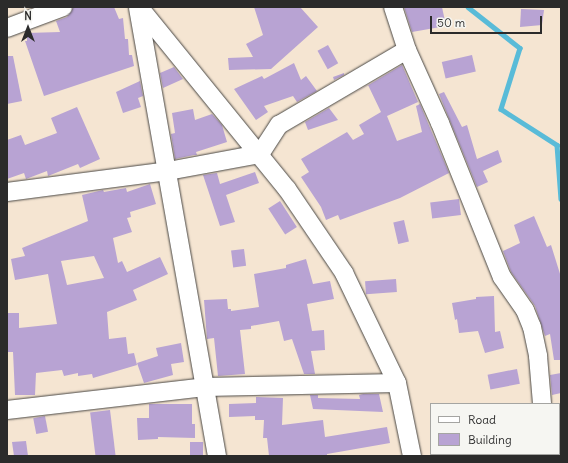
<!DOCTYPE html>
<style>
body{margin:0}
#map{position:relative;width:568px;height:463px;overflow:hidden;background:#f5e5d2;font-family:Delius,sans-serif}
div>[style]{position:absolute}
.stream>*{height:4.5px;margin:-2.25px;padding:0 2.25px;transform-origin:2.25px;border-radius:2.25px;background:#59bbd8}
.building>*{inset:0;background:#b8a3d3;transform-origin:0 0}
.roads{filter:drop-shadow(0 0 1px #494744) drop-shadow(0 0 1px #494744)}
.minor>*{height:18px;margin:-9px;padding:0 9px;transform-origin:9px;border-radius:9px;background:#fff}
span{translate:-50% -50%;white-space:nowrap;text-align:center;line-height:1.15;-webkit-text-stroke:4px #f6f6f2;paint-order:stroke}
.frame{position:absolute;inset:0;border:8px solid #2b2b2b;pointer-events:none}
.legend{position:absolute;left:430px;top:403px;width:130px;height:52px;box-sizing:border-box;background:#f6f6f2;border:1px solid #a5a5a2;margin:0;padding:5px 7px;list-style:none;font-size:12px;color:#2b2b2b}
.legend li{display:flex;align-items:center;gap:8px;height:20px}
.legend b{width:20px;border:1px solid #a5a5a2}
.north{position:absolute;left:8px;top:8px;width:40px;height:40px;-webkit-text-stroke:3px #f6f6f2;paint-order:stroke;rotate:0deg;font-size:11px;font-weight:700;line-height:16px;text-align:center;color:#2b2b2b}
.north::after{content:'';display:block;margin:auto;width:14px;height:18px;background:#2b2b2b;clip-path:polygon(50% 0,100% 100%,50% 72%,0 100%)}
.scale{position:absolute;left:430px;top:16px;width:112px;height:18px;box-sizing:border-box;border:2px solid #2b2b2b;border-top:0;padding-left:5px;font-size:12px;line-height:14px;white-space:nowrap;color:#2b2b2b;-webkit-text-stroke:3px #f6f6f2;paint-order:stroke}
</style>
<div id="map">
<div class="stream">
<i style="left:468px;top:7px;width:66px;rotate:38.3deg"></i>
<i style="left:520px;top:48px;width:64px;rotate:107.3deg"></i>
<i style="left:501px;top:109px;width:67px;rotate:32.7deg"></i>
<i style="left:557px;top:145px;width:54px;rotate:85.8deg"></i>
</div>
<div class="building">
<i style="clip-path:polygon(78px 7px,114px 7px,119px 19px,123px 18px,125px 39px,128px 39px,129px 55px,132px 55px,134px 66px,44px 96px,25px 41px,27px 41px,27px 33px,60px 32px,56px 21px,67px 17px,73px 8px)"></i>
<i style="clip-path:polygon(254px 7px,300px 7px,318px 27px,271px 69px,229px 70px,228px 58px,253px 57px,246px 44px,263px 35px)"></i>
<i style="clip-path:polygon(404px 7px,442px 7px,446px 26px,412px 32px)"></i>
<i style="clip-path:polygon(521px 9px,544px 10px,542px 25px,520px 27px)"></i>
<i style="left:328px;top:45px;width:21px;height:12px;rotate:61deg"></i>
<i style="left:472px;top:55px;width:17px;height:31px;rotate:77deg"></i>
<i style="clip-path:polygon(7px 56px,13px 56px,22px 101px,7px 104px)"></i>
<i style="clip-path:polygon(294px 63px,301px 80px,306px 76px,317px 91px,297px 102px,293px 96px,264px 106px,268px 112px,256px 120px,234px 89px,262px 76px,264px 79px)"></i>
<i style="clip-path:polygon(402px 65px,418px 102px,387px 116px,397px 141px,422px 132px,416px 106px,420px 104px,449px 173px,400px 198px,340px 220px,338px 215px,326px 220px,321px 207px,301px 177px,309px 172px,301px 159px,347px 132px,353px 140px,364px 134px,359px 125px,381px 112px,368px 85px,345px 99px)"></i>
<i style="clip-path:polygon(174px 67px,183px 79px,163px 88px,160px 73px)"></i>
<i style="clip-path:polygon(344px 73px,344px 75px,334px 80px,333px 77px)"></i>
<i style="clip-path:polygon(140px 81px,143px 96px,138px 98px,141px 107px,123px 113px,116px 92px)"></i>
<i style="clip-path:polygon(444px 92px,462px 127px,467px 125px,477px 159px,498px 150px,502px 162px,483px 171px,488px 182px,477px 187px,439px 94px)"></i>
<i style="clip-path:polygon(77px 107px,100px 159px,80px 168px,78px 164px,48px 176px,47px 171px,26px 179px,24px 173px,7px 179px,7px 140px,21px 135px,25px 145px,57px 133px,51px 118px)"></i>
<i style="clip-path:polygon(329px 108px,338px 120px,308px 130px,305px 122px)"></i>
<i style="clip-path:polygon(193px 109px,195px 120px,212px 114px,222px 125px,227px 142px,196px 152px,197px 155px,194px 155px,175px 159px,171px 134px,175px 133px,172px 113px)"></i>
<i style="clip-path:polygon(255px 172px,259px 183px,226px 195px,235px 222px,220px 226px,203px 175px,217px 173px,220px 184px)"></i>
<i style="clip-path:polygon(evenodd,150px 184px,156px 204px,130px 212px,131px 217px,127px 218px,132px 232px,113px 238px,118px 263px,122px 261px,127px 272px,160px 257px,168px 274px,133px 290px,137px 300px,107px 312px,109px 339px,126px 337px,128px 354px,134px 353px,137px 365px,93px 378px,92px 374px,78px 376px,78px 373px,64px 376px,62px 370px,36px 373px,35px 395px,15px 395px,13px 352px,7px 352px,7px 313px,19px 313px,19px 328px,57px 324px,48px 274px,15px 280px,11px 259px,25px 256px,22px 248px,88px 221px,82px 195px,103px 190px,104px 192px,126px 188px,127px 192px,150px 184px,94px 256px,104px 278px,67px 285px,61px 261px,94px 256px)"></i>
<i style="left:459px;top:199px;width:16px;height:29px;rotate:83deg"></i>
<i style="left:280px;top:201px;width:31px;height:14px;rotate:57deg"></i>
<i style="clip-path:polygon(534px 216px,547px 247px,551px 245px,561px 277px,561px 360px,554px 360px,550px 334px,545px 336px,535px 306px,511px 272px,503px 251px,520px 243px,514px 225px)"></i>
<i style="left:404px;top:220px;width:22px;height:11px;rotate:77deg"></i>
<i style="left:244px;top:249px;width:17px;height:13px;rotate:83deg"></i>
<i style="clip-path:polygon(306px 259px,313px 284px,330px 281px,334px 299px,307px 304px,312px 331px,324px 330px,325px 350px,311px 351px,315px 374px,304px 374px,292px 339px,284px 341px,279px 321px,251px 326px,251px 329px,240px 330px,245px 374px,218px 376px,214px 338px,207px 339px,204px 300px,227px 299px,228px 309px,231px 309px,231px 311px,259px 307px,254px 274px,286px 268px,286px 265px)"></i>
<i style="left:396px;top:279px;width:13px;height:31px;rotate:86deg"></i>
<i style="clip-path:polygon(494px 296px,495px 332px,500px 331px,504px 348px,485px 353px,478px 331px,459px 333px,457px 319px,455px 320px,452px 303px,476px 299px,476px 297px)"></i>
<i style="clip-path:polygon(181px 343px,184px 362px,171px 364px,173px 375px,144px 383px,137px 363px,158px 356px,156px 348px)"></i>
<i style="left:517px;top:369px;width:15px;height:30px;rotate:79deg"></i>
<i style="clip-path:polygon(561px 373px,561px 393px,552px 395px,550px 375px)"></i>
<i style="clip-path:polygon(363px 394px,379px 394px,383px 412px,313px 409px,310px 395px,318px 395px,318px 398px,360px 399px,359px 395px)"></i>
<i style="clip-path:polygon(256px 397px,283px 398px,282px 425px,323px 420px,325px 437px,387px 427px,390px 443px,327px 454px,327px 456px,269px 456px,267px 438px,263px 438px,264px 420px,255px 420px,255px 416px,229px 417px,229px 404px,256px 403px)"></i>
<i style="clip-path:polygon(149px 404px,192px 404px,192px 424px,195px 424px,195px 438px,158px 437px,158px 439px,138px 440px,137px 418px,149px 418px)"></i>
<i style="left:110px;top:410px;width:46px;height:20px;rotate:83deg"></i>
<i style="left:45px;top:416px;width:16px;height:12px;rotate:79deg"></i>
<i style="clip-path:polygon(26px 441px,28px 456px,14px 456px,12px 442px)"></i>
<i style="left:190px;top:442px;width:13px;height:14px"></i>
</div>
<div class="roads">
<div class="minor">
<i style="left:139px;top:7px;width:235px;rotate:50.9deg"></i>
<i style="left:287px;top:189px;width:102px;rotate:55.8deg"></i>
<i style="left:344px;top:273px;width:122px;rotate:64.3deg"></i>
<i style="left:397px;top:383px;width:75px;rotate:78.4deg"></i>
<i style="left:393px;top:7px;width:45px;rotate:72deg"></i>
<i style="left:407px;top:50px;width:80px;rotate:65.7deg"></i>
<i style="left:440px;top:123px;width:166px;rotate:68.1deg"></i>
<i style="left:502px;top:277px;width:40px;rotate:55.1deg"></i>
<i style="left:525px;top:310px;width:18px;rotate:68deg"></i>
<i style="left:532px;top:327px;width:30px;rotate:78deg"></i>
<i style="left:538px;top:356px;width:48px;rotate:85.2deg"></i>
<i style="left:138px;top:8px;width:455px;rotate:80deg"></i>
<i style="left:7px;top:28px;width:60px;rotate:-20.6deg"></i>
<i style="left:7px;top:192px;width:162px;rotate:-7.4deg"></i>
<i style="left:168px;top:171px;width:94px;rotate:-10.5deg"></i>
<i style="left:260px;top:154px;width:35px;rotate:-57deg"></i>
<i style="left:279px;top:125px;width:148px;rotate:-30.4deg"></i>
<i style="left:7px;top:410px;width:199px;rotate:-6.6deg"></i>
<i style="left:205px;top:387px;width:192px;rotate:-1.2deg"></i>
<i style="left:552px;top:454px;width:2px;rotate:90deg"></i>
</div>
</div>
<div class="frame"></div>
<ul class="legend">
<li><b style="height:5px;background:#fff"></b>Road</li>
<li><b style="height:11px;background:#b8a3d3"></b>Building</li>
</ul>
<div class="north">N</div>
<div class="scale">50 m</div>
</div>
